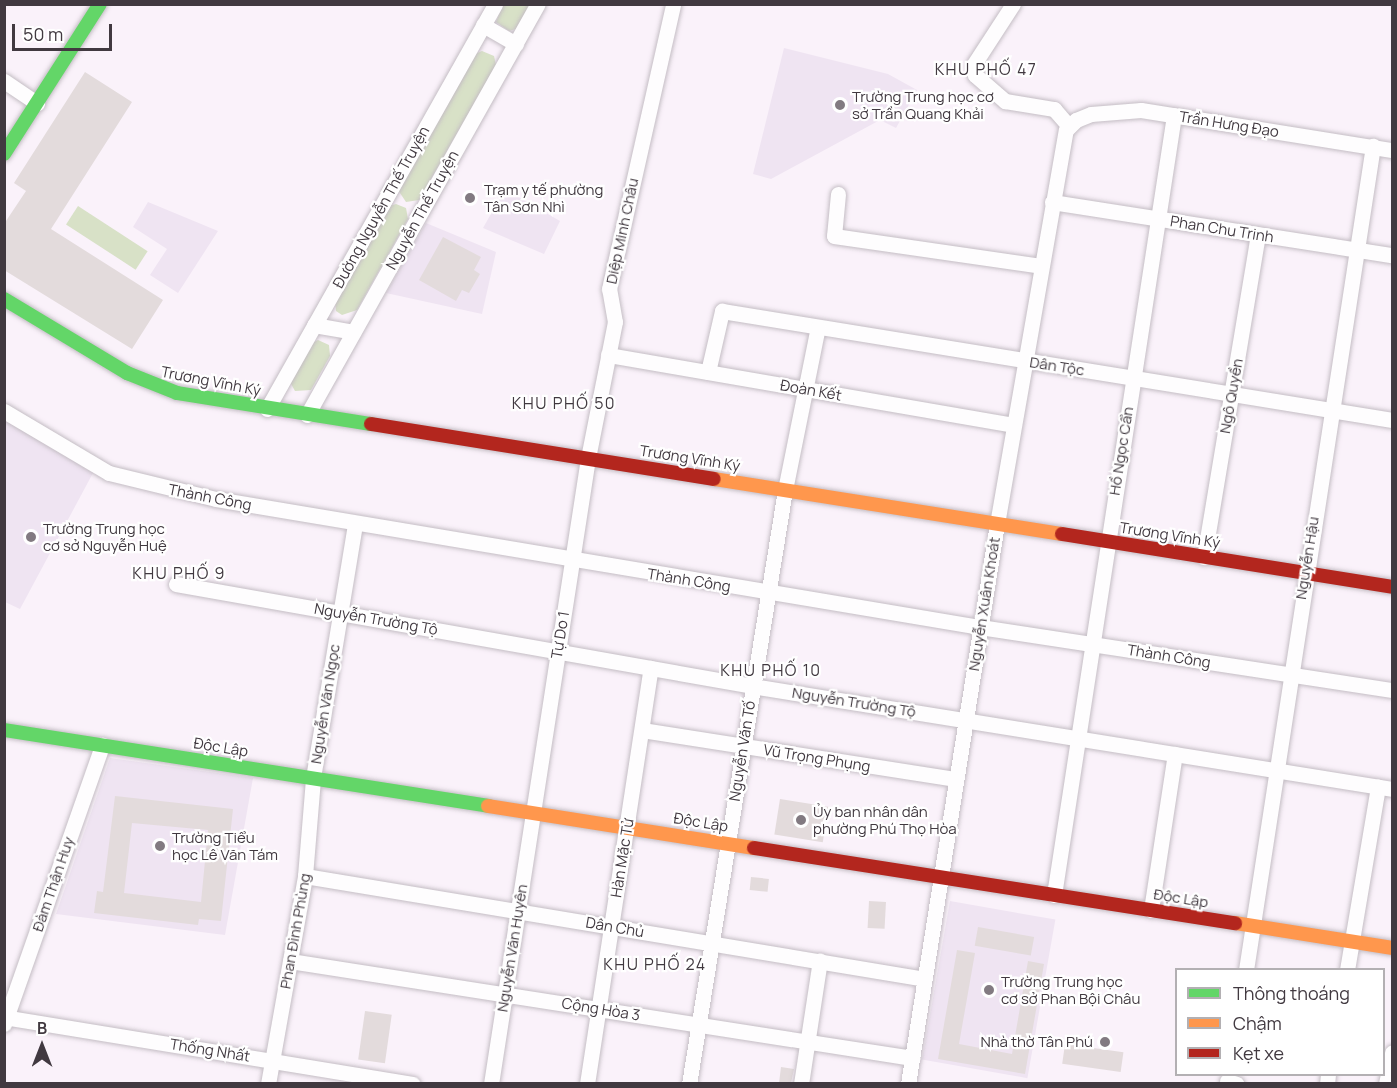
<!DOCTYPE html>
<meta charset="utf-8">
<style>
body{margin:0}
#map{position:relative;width:1397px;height:1088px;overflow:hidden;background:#faf2fa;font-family:Manrope,sans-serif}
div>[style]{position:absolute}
.commercial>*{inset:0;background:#efe4f2;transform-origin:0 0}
.green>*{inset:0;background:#d8e1c7;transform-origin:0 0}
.building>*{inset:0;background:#e3dbdc;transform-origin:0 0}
.roads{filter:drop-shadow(0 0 2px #c4bdc4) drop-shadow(0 0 2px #c4bdc4)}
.street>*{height:15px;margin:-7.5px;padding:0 7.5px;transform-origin:7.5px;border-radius:7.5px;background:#fefdfe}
.fast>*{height:14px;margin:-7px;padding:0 7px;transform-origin:7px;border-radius:7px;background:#63d668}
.slow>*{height:14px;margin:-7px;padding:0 7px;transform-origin:7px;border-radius:7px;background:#ff974d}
.jam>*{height:14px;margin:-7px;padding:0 7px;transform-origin:7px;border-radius:7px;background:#b3261e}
.dots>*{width:16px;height:16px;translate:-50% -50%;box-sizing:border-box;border:3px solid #fff;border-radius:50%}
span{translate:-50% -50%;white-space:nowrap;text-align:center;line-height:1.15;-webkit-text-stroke:4.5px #fff;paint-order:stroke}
.poi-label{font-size:15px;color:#413940}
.left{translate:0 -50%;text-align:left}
.right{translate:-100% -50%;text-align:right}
.street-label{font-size:15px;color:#413940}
.neighbourhood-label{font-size:16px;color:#413940;letter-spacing:1.5px}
.frame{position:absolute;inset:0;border:6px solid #413940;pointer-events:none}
.legend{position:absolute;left:1175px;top:968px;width:210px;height:108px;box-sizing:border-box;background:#fff;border:2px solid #b3b0b3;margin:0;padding:8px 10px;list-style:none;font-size:18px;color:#413940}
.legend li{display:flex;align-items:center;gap:12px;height:30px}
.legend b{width:30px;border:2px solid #b3b0b3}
.north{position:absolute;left:12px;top:1016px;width:60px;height:60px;-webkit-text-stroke:4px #fff;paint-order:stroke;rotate:0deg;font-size:16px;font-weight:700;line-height:24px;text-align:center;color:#413940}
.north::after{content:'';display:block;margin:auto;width:21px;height:27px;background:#413940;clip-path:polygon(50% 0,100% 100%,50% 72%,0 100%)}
.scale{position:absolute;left:12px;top:24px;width:100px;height:27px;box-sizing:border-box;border:3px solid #413940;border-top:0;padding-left:8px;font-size:18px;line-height:21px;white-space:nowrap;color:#413940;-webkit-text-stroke:4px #fff;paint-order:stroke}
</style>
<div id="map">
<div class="commercial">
<i style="clip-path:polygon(784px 48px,888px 74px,917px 90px,896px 128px,880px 120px,771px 179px,753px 174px)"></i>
<i style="clip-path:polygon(505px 189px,560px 221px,544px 254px,483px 228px)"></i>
<i style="clip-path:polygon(148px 202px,218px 231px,178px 293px,150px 275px,167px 249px,133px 227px)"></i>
<i style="clip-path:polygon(426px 223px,496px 252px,482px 314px,386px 293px)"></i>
<i style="clip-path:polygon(4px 420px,93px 473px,20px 609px,5px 602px)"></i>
<i style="clip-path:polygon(110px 758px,253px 778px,225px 935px,56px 914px)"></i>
<i style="left:950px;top:901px;width:107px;height:161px;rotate:10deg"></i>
</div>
<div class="green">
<i style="clip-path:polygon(503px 5px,531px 5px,516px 29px,509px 31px,496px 22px)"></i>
<i style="clip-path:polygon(482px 51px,494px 56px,496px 65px,419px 200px,406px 202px,398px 190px,475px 54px)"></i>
<i style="clip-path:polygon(396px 204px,406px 208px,408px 219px,357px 310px,342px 315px,336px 311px,335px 301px,389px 206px)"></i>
<i style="left:78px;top:206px;width:83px;height:22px;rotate:33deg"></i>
<i style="clip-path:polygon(318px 340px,329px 345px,330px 356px,311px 390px,295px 391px,290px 382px,310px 344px)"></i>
</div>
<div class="building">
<i style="clip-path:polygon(85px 72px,132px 102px,51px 229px,163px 300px,132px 349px,4px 270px,4px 224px,26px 191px,14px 183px)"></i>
<i style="clip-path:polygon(443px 237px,481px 257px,474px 270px,480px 274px,469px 293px,462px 290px,456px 301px,419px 280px)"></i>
<i style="clip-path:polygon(evenodd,115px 796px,233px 809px,221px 921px,199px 919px,198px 925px,94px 913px,97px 891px,103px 892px,115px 796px,132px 823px,208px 830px,201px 902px,124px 893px,132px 823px)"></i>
<i style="left:780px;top:799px;width:49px;height:36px;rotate:9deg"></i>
<i style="left:751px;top:877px;width:18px;height:13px;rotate:6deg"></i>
<i style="left:869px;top:901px;width:17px;height:27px;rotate:3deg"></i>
<i style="left:978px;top:927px;width:57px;height:19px;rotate:10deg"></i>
<i style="clip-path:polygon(957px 950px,975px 953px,959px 1044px,1012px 1054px,1028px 961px,1044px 964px,1025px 1074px,938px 1059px)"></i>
<i style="left:365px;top:1011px;width:27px;height:49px;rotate:8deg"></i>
<i style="left:1065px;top:1044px;width:59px;height:20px;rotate:8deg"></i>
<i style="clip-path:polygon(781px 1067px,794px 1069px,791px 1083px,779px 1083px)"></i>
</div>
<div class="roads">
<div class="street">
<i style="left:1013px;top:4px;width:72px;rotate:123deg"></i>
<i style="left:974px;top:64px;width:11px;rotate:85deg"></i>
<i style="left:975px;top:75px;width:40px;rotate:41deg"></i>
<i style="left:1005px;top:101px;width:50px;rotate:9.3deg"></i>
<i style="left:1054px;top:109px;width:23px;rotate:49deg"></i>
<i style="left:483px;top:25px;width:38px;rotate:30deg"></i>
<i style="left:4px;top:81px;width:40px;rotate:34deg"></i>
<i style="left:838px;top:194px;width:42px;rotate:95.4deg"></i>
<i style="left:834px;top:236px;width:209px;rotate:8.2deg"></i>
<i style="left:1052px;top:202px;width:344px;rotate:8.9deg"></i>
<i style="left:314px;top:325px;width:40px;rotate:10deg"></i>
<i style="left:608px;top:355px;width:411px;rotate:9.8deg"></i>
<i style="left:708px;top:372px;width:63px;rotate:-77.1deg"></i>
<i style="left:722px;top:311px;width:679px;rotate:9.24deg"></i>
<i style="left:267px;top:409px;width:465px;rotate:-60.6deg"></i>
<i style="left:4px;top:411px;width:122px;rotate:30.6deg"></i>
<i style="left:109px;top:473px;width:110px;rotate:13.7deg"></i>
<i style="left:216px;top:499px;width:775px;rotate:9.51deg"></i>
<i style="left:980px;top:627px;width:417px;rotate:8.7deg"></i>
<i style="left:307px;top:415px;width:471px;rotate:-60.7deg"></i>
<i style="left:1204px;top:557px;width:327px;rotate:-80.5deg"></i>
<i style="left:176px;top:584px;width:585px;rotate:10.04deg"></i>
<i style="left:752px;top:686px;width:648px;rotate:9.14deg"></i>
<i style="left:642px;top:730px;width:318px;rotate:8.9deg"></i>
<i style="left:305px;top:876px;width:628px;rotate:9.43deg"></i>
<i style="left:1054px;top:895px;width:789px;rotate:-81.25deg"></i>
<i style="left:1151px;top:910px;width:158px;rotate:-81.3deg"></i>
<i style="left:290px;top:961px;width:630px;rotate:8.86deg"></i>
<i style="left:1246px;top:970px;width:834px;rotate:-81.24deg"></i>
<i style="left:1347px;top:970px;width:186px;rotate:-80.4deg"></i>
<i style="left:4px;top:1017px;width:414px;rotate:9.3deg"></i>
<i style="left:4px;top:1024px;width:296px;rotate:-70.6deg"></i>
<i style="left:1227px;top:1081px;width:10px;rotate:17deg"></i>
<i style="left:268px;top:1084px;width:211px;rotate:-79.9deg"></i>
<i style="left:305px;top:876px;width:98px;rotate:-85.3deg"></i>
<i style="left:313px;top:778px;width:258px;rotate:-80.6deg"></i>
<i style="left:491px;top:1084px;width:633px;rotate:-81.19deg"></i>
<i style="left:588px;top:458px;width:139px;rotate:-78.8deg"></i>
<i style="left:615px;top:322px;width:34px;rotate:-100deg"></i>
<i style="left:609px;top:289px;width:292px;rotate:-77.3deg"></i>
<i style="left:587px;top:1084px;width:421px;rotate:-81.3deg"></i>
<i style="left:689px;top:1084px;width:602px;rotate:-80.82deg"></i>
<i style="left:785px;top:490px;width:166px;rotate:-78.6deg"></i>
<i style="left:801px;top:1084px;width:125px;rotate:-81.3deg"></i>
<i style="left:908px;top:1084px;width:567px;rotate:-80.97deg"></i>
<i style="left:997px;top:524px;width:400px;rotate:-80.1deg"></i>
<i style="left:1066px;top:130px;width:14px;rotate:-45deg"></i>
<i style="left:1076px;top:120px;width:16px;rotate:-22deg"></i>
<i style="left:1091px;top:114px;width:50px;rotate:-4.6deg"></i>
<i style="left:1141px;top:110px;width:254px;rotate:9.1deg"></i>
<i style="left:1327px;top:1084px;width:10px;rotate:-84deg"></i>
<i style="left:1386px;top:1084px;width:32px;rotate:-79deg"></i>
</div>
<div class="fast">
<i style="left:4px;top:154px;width:178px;rotate:-57.4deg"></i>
<i style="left:4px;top:299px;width:144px;rotate:31deg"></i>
<i style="left:127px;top:373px;width:54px;rotate:21.8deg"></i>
<i style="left:177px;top:393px;width:196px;rotate:9.1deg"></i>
<i style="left:4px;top:730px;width:490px;rotate:8.9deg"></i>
</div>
<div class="slow">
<i style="left:714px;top:479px;width:352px;rotate:9deg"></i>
<i style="left:488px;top:806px;width:269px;rotate:9deg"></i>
<i style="left:1235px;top:923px;width:159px;rotate:9deg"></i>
</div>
<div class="jam">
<i style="left:371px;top:424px;width:347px;rotate:9.1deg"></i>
<i style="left:1062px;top:534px;width:334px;rotate:9.1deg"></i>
<i style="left:754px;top:848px;width:487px;rotate:8.9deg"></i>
</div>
</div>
<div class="dots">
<i style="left:840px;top:105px;background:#827a81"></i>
<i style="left:470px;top:198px;background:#827a81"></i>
<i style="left:31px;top:537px;background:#827a81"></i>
<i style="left:801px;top:820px;background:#827a81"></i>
<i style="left:160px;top:846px;background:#827a81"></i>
<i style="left:989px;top:990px;background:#827a81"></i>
<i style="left:1105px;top:1042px;background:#827a81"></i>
</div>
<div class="poi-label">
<span class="left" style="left:852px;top:105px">Trường Trung học cơ<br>sở Trần Quang Khải</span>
<span class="left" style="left:484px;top:198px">Trạm y tế phường<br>Tân Sơn Nhì</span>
<span class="left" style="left:43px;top:537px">Trường Trung học<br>cơ sở Nguyễn Huệ</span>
<span class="left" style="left:813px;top:820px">Ủy ban nhân dân<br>phường Phú Thọ Hòa</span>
<span class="left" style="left:172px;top:846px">Trường Tiểu<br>học Lê Văn Tám</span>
<span class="left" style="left:1001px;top:990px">Trường Trung học<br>cơ sở Phan Bội Châu</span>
<span class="right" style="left:1093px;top:1042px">Nhà thờ Tân Phú</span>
</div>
<div class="street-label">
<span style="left:1229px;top:124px;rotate:9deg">Trần Hưng Đạo</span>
<span style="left:381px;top:207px;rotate:-61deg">Đường Nguyễn Thế Truyện</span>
<span style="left:422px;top:210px;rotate:-61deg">Nguyễn Thế Truyện</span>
<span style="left:1222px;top:229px;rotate:9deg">Phan Chu Trinh</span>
<span style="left:622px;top:231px;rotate:-78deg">Diệp Minh Châu</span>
<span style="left:1057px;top:366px;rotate:9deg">Dân Tộc</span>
<span style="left:211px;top:381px;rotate:11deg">Trương Vĩnh Ký</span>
<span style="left:811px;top:390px;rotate:10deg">Đoàn Kết</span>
<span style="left:1231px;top:396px;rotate:-80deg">Ngô Quyền</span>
<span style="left:1121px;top:451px;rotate:-81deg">Hồ Ngọc Cẩn</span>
<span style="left:690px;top:458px;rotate:9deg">Trương Vĩnh Ký</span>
<span style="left:210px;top:497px;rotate:11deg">Thành Công</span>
<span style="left:1170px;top:535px;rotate:9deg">Trương Vĩnh Ký</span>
<span style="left:1307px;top:558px;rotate:-81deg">Nguyễn Hậu</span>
<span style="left:689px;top:580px;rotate:9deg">Thành Công</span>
<span style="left:984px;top:604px;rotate:-81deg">Nguyễn Xuân Khoát</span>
<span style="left:376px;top:619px;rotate:10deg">Nguyễn Trường Tộ</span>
<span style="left:560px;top:635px;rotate:-81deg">Tự Do 1</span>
<span style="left:1169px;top:656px;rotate:9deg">Thành Công</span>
<span style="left:854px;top:702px;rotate:9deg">Nguyễn Trường Tộ</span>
<span style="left:325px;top:704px;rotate:-81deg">Nguyễn Văn Ngọc</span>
<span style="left:221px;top:747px;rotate:9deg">Độc Lập</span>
<span style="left:742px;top:751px;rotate:-81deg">Nguyễn Văn Tố</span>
<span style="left:817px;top:758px;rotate:9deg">Vũ Trọng Phụng</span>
<span style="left:701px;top:822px;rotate:9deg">Độc Lập</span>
<span style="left:622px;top:858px;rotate:-81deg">Hàn Mặc Tử</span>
<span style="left:53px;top:884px;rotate:-71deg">Đàm Thận Huy</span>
<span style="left:1181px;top:898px;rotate:9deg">Độc Lập</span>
<span style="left:615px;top:927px;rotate:10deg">Dân Chủ</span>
<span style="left:295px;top:931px;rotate:-80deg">Phan Đình Phùng</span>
<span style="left:512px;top:948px;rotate:-81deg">Nguyễn Văn Huyên</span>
<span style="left:601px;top:1009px;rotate:9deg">Cộng Hòa 3</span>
<span style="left:210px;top:1050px;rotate:9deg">Thống Nhất</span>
</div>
<div class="neighbourhood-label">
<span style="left:986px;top:69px">KHU PHỐ 47</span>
<span style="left:564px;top:403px">KHU PHỐ 50</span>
<span style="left:179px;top:573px">KHU PHỐ 9</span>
<span style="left:771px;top:670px">KHU PHỐ 10</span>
<span style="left:655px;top:964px">KHU PHỐ 24</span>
</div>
<div class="frame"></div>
<ul class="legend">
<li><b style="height:8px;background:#63d668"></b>Thông thoáng</li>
<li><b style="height:8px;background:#ff974d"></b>Chậm</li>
<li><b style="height:8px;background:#b3261e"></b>Kẹt xe</li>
</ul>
<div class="north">B</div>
<div class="scale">50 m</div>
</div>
